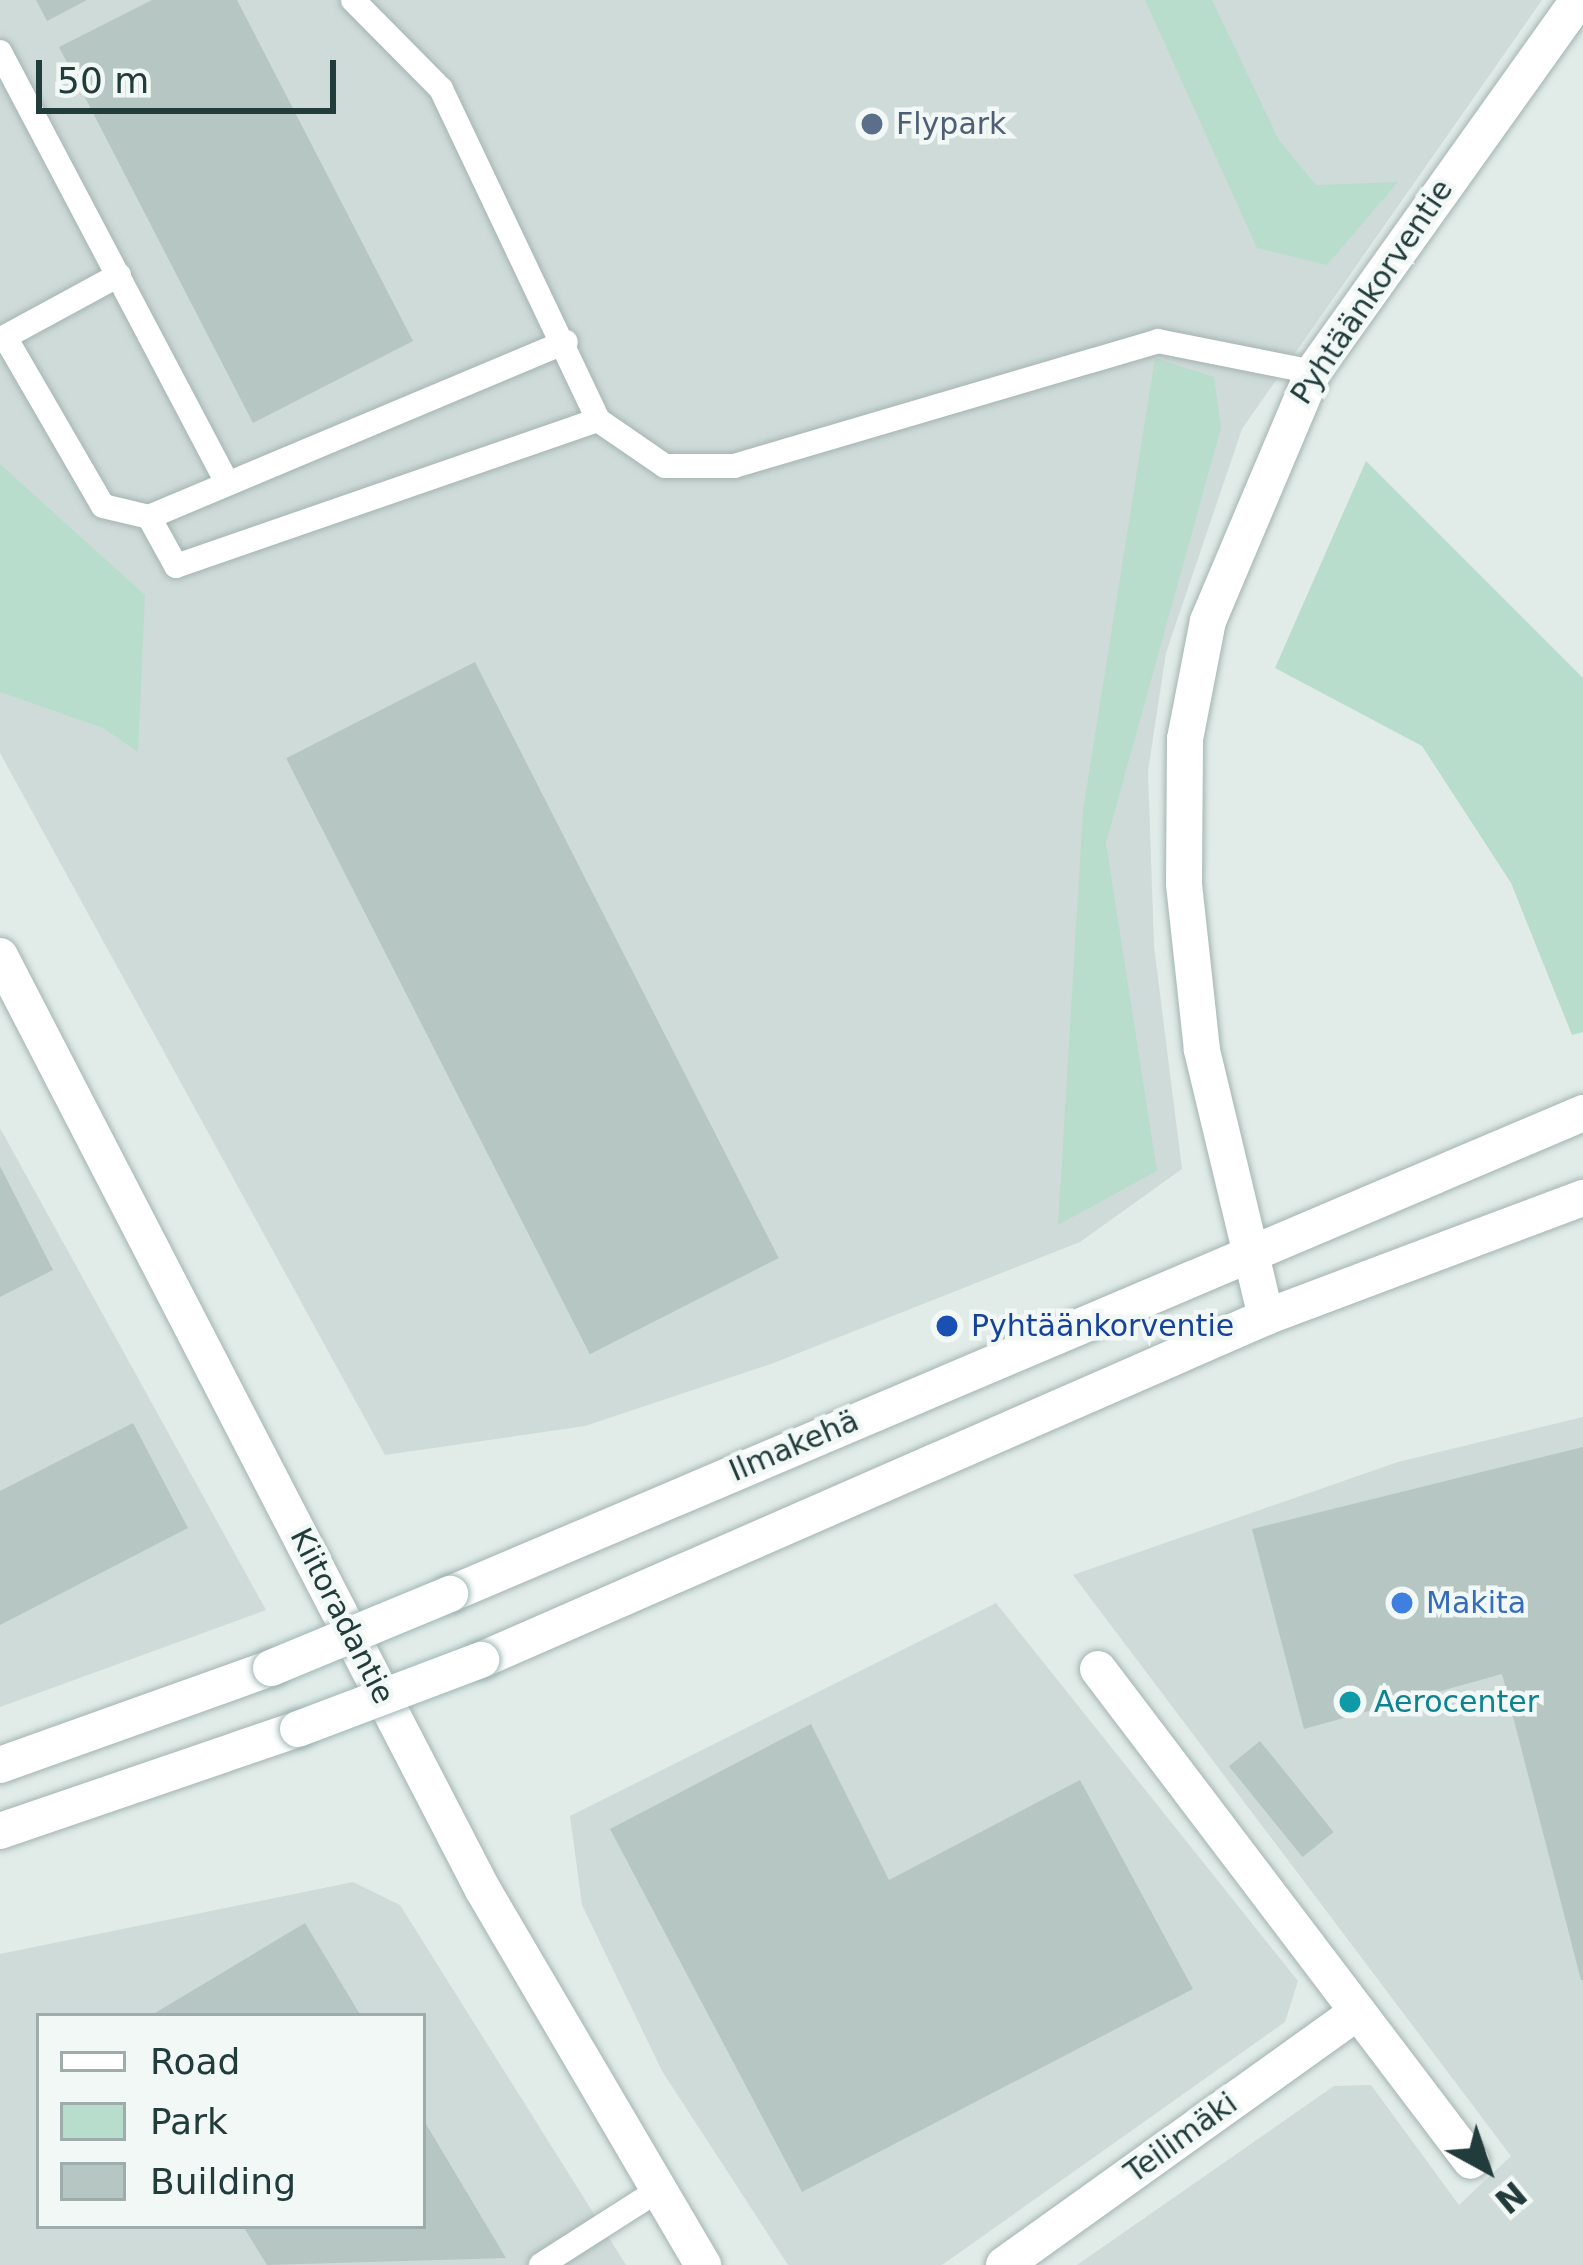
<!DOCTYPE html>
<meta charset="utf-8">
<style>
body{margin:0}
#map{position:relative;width:1583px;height:2265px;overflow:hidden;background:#e1ece9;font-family:"DejaVu Sans",sans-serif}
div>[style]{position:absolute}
.built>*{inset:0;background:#cfdbd9}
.green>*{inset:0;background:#b9ddcc}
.building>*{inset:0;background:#b6c6c3;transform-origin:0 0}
.roads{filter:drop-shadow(0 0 3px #a4b4b1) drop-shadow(0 0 3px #a4b4b1)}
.service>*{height:24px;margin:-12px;padding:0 12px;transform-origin:12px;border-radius:12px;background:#fff}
.minor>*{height:36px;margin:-18px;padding:0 18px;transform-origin:18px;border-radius:18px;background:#fff}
.secondary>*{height:36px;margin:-18px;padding:0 18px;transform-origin:18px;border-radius:18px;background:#fff}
.bridges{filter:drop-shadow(0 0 3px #9fb7b4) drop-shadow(0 0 3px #9fb7b4)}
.secondary-bridge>*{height:36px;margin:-18px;padding:0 18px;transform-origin:18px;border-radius:18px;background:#fff}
.dots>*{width:33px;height:33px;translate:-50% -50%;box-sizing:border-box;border:6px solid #f1f8f6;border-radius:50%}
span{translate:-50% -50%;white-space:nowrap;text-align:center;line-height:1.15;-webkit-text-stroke:9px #f1f8f6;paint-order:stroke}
.service-label{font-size:30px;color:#4e5e75}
.left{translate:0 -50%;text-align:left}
.street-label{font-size:30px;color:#213c3b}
.transit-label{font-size:30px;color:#164399}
.shop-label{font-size:30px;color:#366cbe}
.culture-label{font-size:30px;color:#0d838f}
.legend{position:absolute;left:36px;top:2013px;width:390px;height:216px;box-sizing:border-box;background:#f1f8f6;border:3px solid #9eadab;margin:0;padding:15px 21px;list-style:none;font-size:36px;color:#213c3b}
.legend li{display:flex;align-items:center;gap:24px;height:60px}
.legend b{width:60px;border:3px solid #9eadab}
.north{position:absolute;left:1427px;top:2109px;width:120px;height:120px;-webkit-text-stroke:9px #f1f8f6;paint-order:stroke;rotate:140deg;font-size:33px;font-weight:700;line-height:48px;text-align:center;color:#213c3b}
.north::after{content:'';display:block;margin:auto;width:42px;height:54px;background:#213c3b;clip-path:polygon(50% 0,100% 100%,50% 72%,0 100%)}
.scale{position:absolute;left:36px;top:60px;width:300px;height:54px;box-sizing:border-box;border:6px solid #213c3b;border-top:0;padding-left:15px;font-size:36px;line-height:42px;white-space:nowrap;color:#213c3b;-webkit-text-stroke:9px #f1f8f6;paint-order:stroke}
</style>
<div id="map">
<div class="built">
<i style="clip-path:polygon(0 0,1542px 0,1242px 429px,1166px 653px,1148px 771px,1154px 946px,1182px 1169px,1080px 1242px,771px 1364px,585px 1426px,385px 1455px,0 753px)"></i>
<i style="clip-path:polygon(0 1128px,266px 1610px,0 1707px)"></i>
<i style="clip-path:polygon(1583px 1417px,1583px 2265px,1077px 2265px,1334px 2086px,1371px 2085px,1459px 2205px,1511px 2156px,1073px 1575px,1398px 1462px)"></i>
<i style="clip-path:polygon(996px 1603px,1298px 1981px,1285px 2022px,942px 2265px,788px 2265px,662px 2071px,582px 1905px,570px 1816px)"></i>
<i style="clip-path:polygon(evenodd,353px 1882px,400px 1905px,626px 2265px,0 2265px,0 1954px,353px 1882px,39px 2016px,423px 2016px,423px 2226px,39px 2226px,39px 2016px)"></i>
</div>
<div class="green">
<i style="clip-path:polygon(1145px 0,1212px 0,1279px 140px,1316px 185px,1398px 182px,1327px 265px,1257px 248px)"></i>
<i style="clip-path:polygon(1155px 358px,1214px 377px,1221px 428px,1106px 843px,1157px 1171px,1058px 1225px,1083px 810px)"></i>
<i style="clip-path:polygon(1366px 461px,1583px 678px,1583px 1032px,1572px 1035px,1511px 883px,1422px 746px,1275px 668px)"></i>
<i style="clip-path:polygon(0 464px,145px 595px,138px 752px,103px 728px,0 692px)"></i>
</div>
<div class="building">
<i style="clip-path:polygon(36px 0,87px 0,47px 21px)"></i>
<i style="clip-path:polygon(152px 0,237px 0,413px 341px,253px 423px,59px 47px)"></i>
<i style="left:475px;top:662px;width:669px;height:212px;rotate:63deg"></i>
<i style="clip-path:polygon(0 1166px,53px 1270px,0 1297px)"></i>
<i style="clip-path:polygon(133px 1423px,188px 1528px,0 1625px,0 1491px)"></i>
<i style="clip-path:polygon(1583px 1447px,1583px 1980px,1581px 1980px,1502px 1674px,1304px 1729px,1252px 1529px)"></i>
<i style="clip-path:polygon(811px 1724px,889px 1880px,1080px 1780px,1193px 1989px,802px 2192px,610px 1829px)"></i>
<i style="left:1260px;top:1741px;width:117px;height:40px;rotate:51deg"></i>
<i style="clip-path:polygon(305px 1923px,361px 2016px,150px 2016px)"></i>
<i style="clip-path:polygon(423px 2119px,506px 2258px,267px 2265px,243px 2226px,423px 2226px)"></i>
</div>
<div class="roads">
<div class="service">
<i style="left:353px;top:0;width:125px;rotate:45.3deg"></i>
<i style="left:441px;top:89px;width:366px;rotate:64.6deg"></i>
<i style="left:598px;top:420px;width:81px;rotate:34.5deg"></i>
<i style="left:665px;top:466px;width:69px"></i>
<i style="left:734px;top:466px;width:442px;rotate:-16.4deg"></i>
<i style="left:1158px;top:341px;width:158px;rotate:11.3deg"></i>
<i style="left:0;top:52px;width:484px;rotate:62.2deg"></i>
<i style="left:119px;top:275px;width:130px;rotate:151.5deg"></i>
<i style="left:5px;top:337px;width:195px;rotate:59.9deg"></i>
<i style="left:103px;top:506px;width:47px;rotate:13.4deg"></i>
<i style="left:149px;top:517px;width:452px;rotate:-22.8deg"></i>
<i style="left:149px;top:517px;width:56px;rotate:61.1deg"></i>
<i style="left:176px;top:566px;width:447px;rotate:-19.1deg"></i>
<i style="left:541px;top:2265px;width:135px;rotate:-32.6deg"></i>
</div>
<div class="minor">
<i style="left:1266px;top:1317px;width:275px;rotate:-103.5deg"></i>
<i style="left:1202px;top:1050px;width:168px;rotate:-96.2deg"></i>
<i style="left:1184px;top:883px;width:144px;rotate:-89.6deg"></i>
<i style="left:1185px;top:739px;width:120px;rotate:-79deg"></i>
<i style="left:1208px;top:621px;width:270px;rotate:-67.1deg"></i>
<i style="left:1313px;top:372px;width:457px;rotate:-54.5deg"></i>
<i style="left:1098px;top:1669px;width:617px;rotate:52.83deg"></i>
<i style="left:1004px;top:2265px;width:435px;rotate:-35.6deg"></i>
</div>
<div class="secondary">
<i style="left:0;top:956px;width:1051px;rotate:62.66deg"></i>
<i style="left:483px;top:1890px;width:435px;rotate:59.6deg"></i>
<i style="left:450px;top:1594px;width:1231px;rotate:-23deg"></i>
<i style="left:481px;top:1660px;width:857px;rotate:-23.6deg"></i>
<i style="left:1266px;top:1317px;width:339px;rotate:-20.6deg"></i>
<i style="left:0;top:1765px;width:288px;rotate:-19.7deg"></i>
<i style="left:0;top:1831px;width:315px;rotate:-18.9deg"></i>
</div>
</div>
<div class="bridges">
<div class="secondary-bridge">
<i style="left:271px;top:1668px;width:194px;rotate:-22.5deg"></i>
<i style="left:298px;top:1729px;width:196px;rotate:-20.7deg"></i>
</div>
</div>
<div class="dots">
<i style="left:872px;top:124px;background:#5c6f8a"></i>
<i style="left:947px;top:1326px;background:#1a4fb4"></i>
<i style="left:1402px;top:1603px;background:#3f7fe0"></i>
<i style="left:1350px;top:1702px;background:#0f9aa8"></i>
</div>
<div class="service-label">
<span class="left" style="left:896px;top:124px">Flypark</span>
</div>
<div class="street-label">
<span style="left:1372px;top:292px;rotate:-56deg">Pyhtäänkorventie</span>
<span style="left:794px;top:1446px;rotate:-23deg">Ilmakehä</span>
<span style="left:342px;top:1616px;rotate:63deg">Kiitoradantie</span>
<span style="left:1181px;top:2138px;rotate:-36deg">Teilimäki</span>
</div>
<div class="transit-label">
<span class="left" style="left:971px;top:1326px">Pyhtäänkorventie</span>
</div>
<div class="shop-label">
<span class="left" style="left:1426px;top:1603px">Makita</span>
</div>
<div class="culture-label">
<span class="left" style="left:1374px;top:1702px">Aerocenter</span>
</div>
<ul class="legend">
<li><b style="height:15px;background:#fff"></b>Road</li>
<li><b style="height:33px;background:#b9ddcc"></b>Park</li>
<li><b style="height:33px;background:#b6c6c3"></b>Building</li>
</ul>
<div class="north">N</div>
<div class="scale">50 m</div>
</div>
